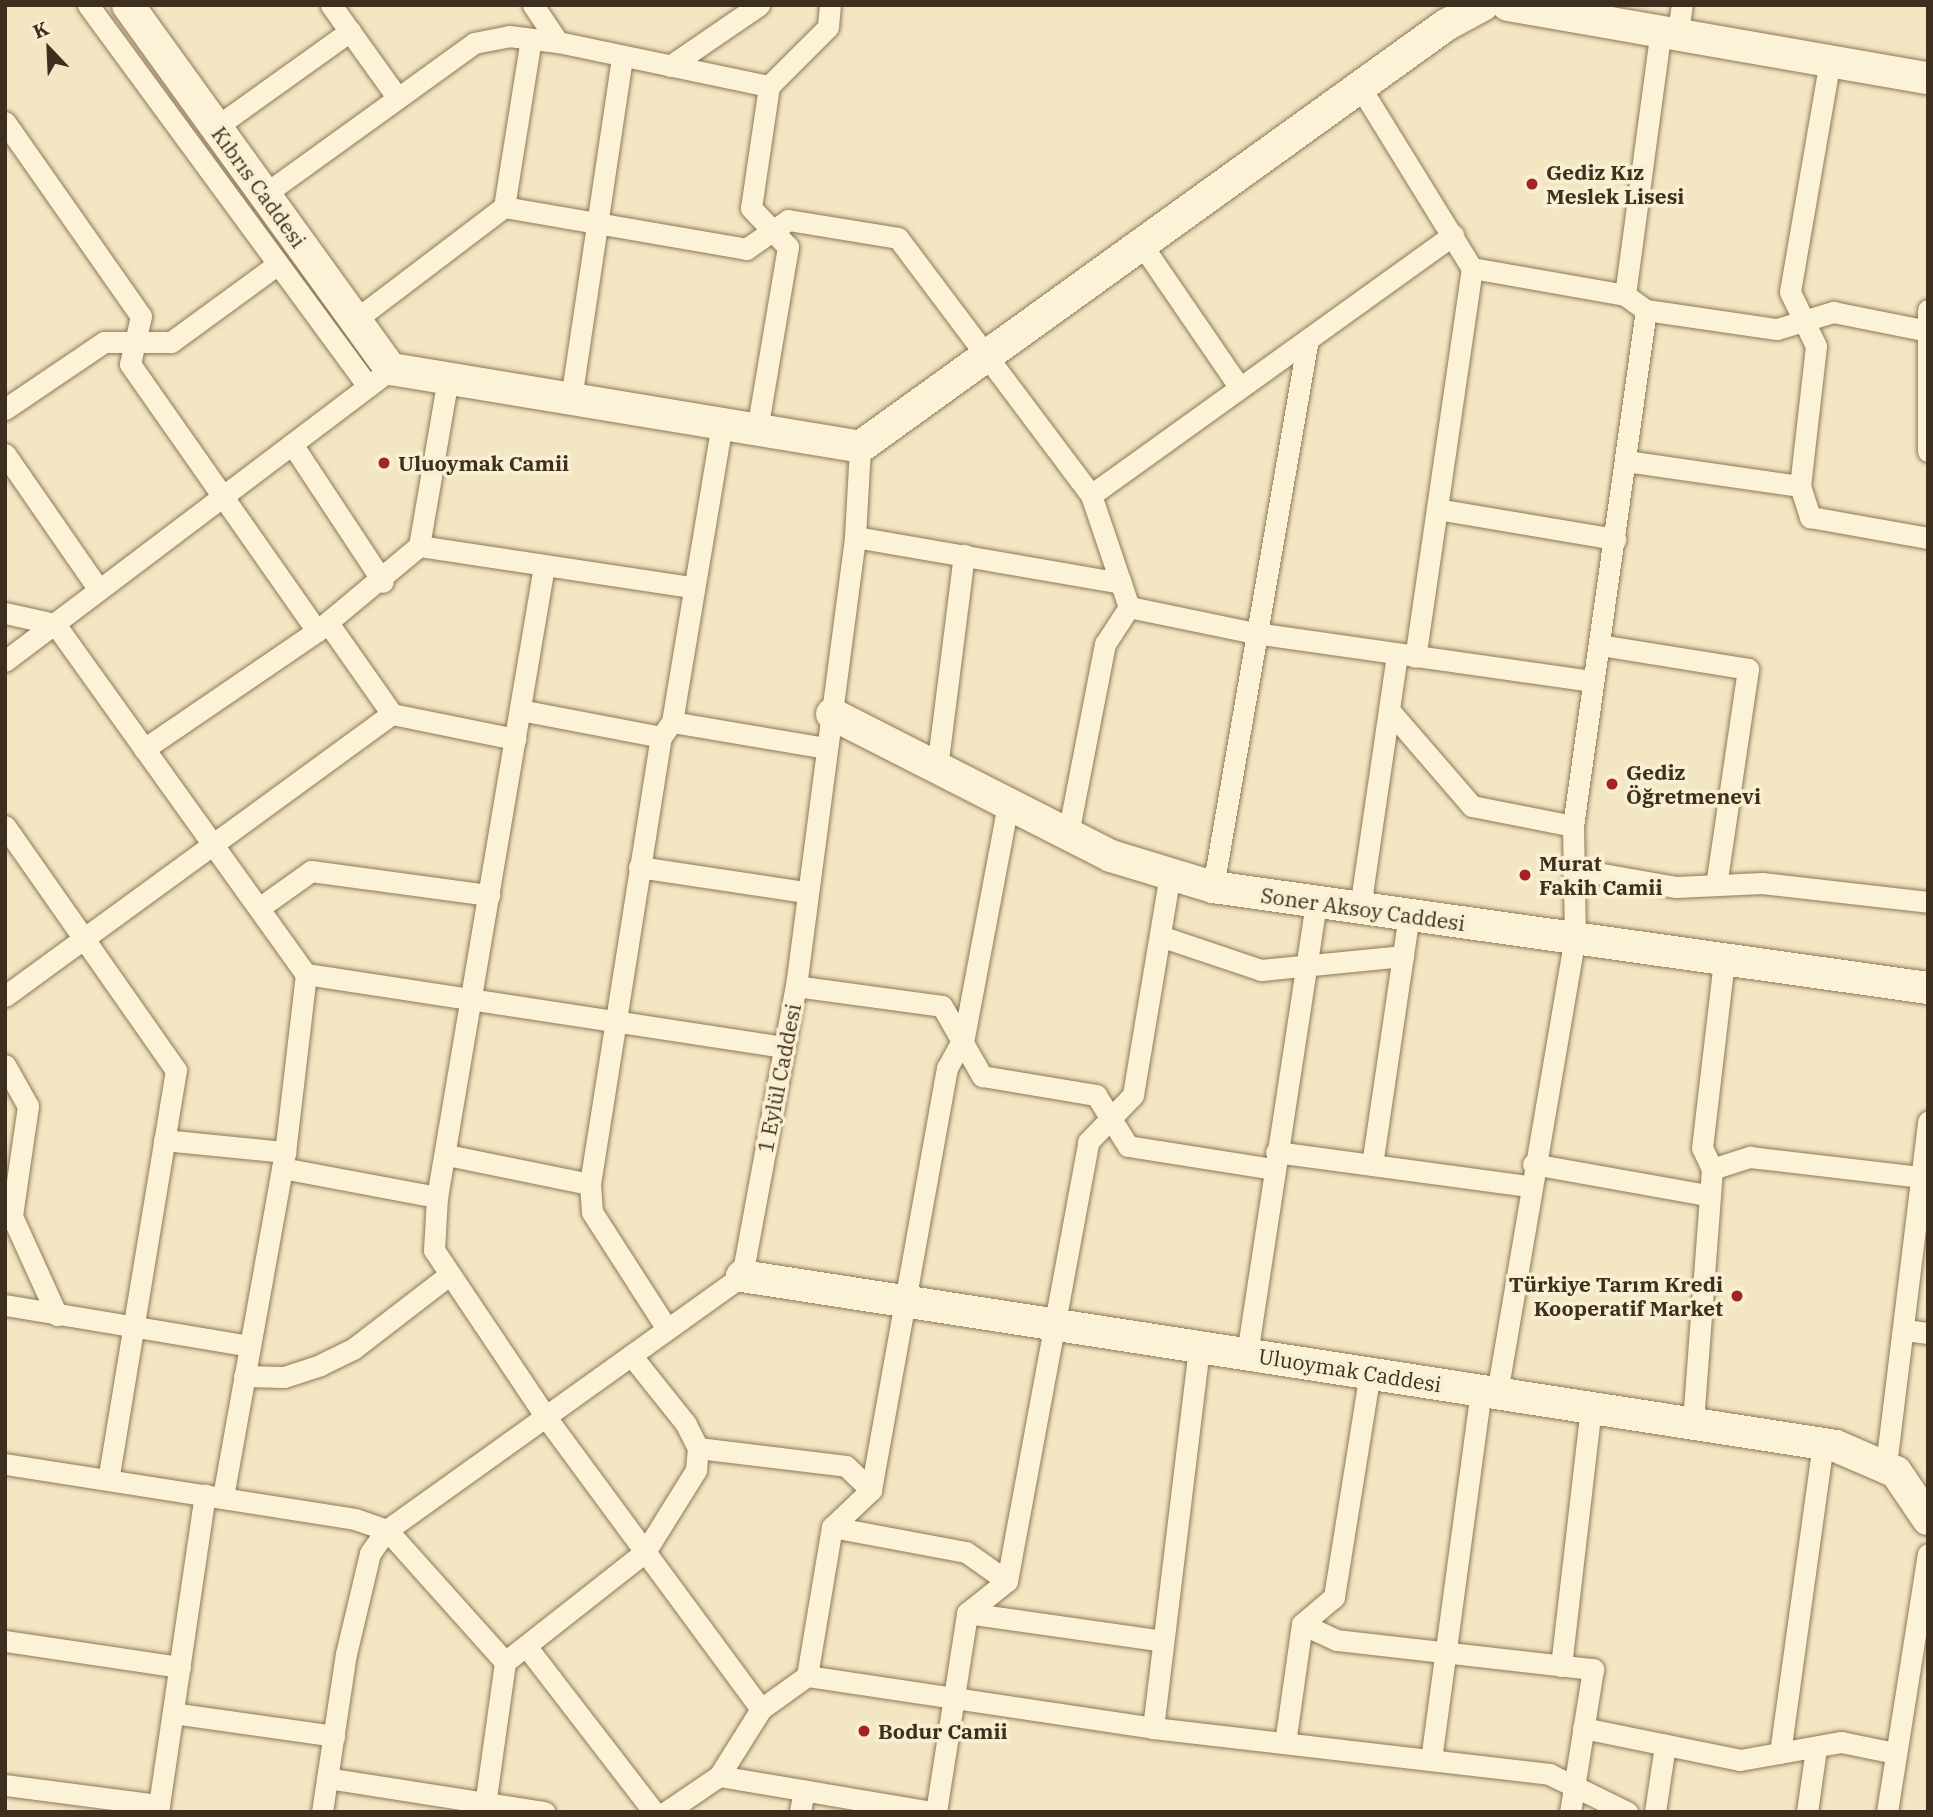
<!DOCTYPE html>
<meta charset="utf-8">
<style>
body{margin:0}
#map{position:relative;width:1933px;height:1817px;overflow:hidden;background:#f3e6c2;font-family:"IBM Plex Serif",serif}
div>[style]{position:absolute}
.roads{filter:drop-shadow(0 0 2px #8f7757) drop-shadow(0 0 2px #8f7757)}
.street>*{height:21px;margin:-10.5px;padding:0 10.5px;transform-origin:10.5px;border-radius:10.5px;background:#fcf2d7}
.secondary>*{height:32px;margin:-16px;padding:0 16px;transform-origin:16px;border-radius:16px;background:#fcf2d7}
.dots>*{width:19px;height:19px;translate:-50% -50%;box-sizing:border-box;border:4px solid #f9efd3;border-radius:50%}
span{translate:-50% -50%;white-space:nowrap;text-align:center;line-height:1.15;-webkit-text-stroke:7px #f9efd3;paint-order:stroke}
.poi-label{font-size:21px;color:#3d2e1d;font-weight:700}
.left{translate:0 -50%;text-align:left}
.right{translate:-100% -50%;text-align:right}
.street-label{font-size:21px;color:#3d2e1d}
.frame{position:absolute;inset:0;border:7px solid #3d2e1d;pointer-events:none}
.north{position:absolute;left:14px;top:14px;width:70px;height:70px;-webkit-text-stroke:5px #f9efd3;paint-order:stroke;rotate:337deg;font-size:19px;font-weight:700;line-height:28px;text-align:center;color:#3d2e1d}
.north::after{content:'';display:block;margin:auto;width:24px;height:32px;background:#3d2e1d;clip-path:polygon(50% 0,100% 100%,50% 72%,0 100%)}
</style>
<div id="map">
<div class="roads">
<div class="street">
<i style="left:88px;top:5px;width:473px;rotate:53.7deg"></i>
<i style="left:331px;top:5px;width:113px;rotate:54.3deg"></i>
<i style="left:533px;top:5px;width:45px;rotate:56deg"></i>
<i style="left:1678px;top:32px;width:27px;rotate:-82deg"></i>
<i style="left:1830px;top:60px;width:235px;rotate:99.8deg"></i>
<i style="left:1790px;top:292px;width:60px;rotate:64.3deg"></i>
<i style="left:1816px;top:346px;width:141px;rotate:96.5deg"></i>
<i style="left:1800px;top:486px;width:33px;rotate:72deg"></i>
<i style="left:1810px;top:517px;width:120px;rotate:10.1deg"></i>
<i style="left:670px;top:66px;width:108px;rotate:-34.4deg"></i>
<i style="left:1360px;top:87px;width:213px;rotate:58.3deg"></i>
<i style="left:1472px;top:268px;width:393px;rotate:98.3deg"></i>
<i style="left:5px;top:122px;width:237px;rotate:55deg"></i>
<i style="left:141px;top:316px;width:49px;rotate:102.9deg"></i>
<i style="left:130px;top:364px;width:326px;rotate:55deg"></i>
<i style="left:216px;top:127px;width:165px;rotate:-35.6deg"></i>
<i style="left:265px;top:194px;width:258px;rotate:-35.8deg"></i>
<i style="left:474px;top:43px;width:36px;rotate:-11deg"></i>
<i style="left:509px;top:36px;width:49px;rotate:7deg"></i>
<i style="left:558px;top:42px;width:216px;rotate:11.8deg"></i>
<i style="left:504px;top:207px;width:170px;rotate:-80.9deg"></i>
<i style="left:1142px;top:245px;width:173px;rotate:55.6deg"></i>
<i style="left:1472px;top:268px;width:155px;rotate:10deg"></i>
<i style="left:1625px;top:295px;width:26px;rotate:36deg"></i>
<i style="left:1646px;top:310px;width:132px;rotate:8.3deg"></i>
<i style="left:1777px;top:329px;width:59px;rotate:-16.9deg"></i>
<i style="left:1833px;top:312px;width:97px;rotate:11.3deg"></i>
<i style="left:1625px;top:295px;width:268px;rotate:-82.3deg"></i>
<i style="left:1928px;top:310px;width:141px;rotate:90deg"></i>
<i style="left:355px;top:320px;width:187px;rotate:-37.2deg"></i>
<i style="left:504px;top:207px;width:246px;rotate:9.8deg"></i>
<i style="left:746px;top:249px;width:51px;rotate:-34.6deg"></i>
<i style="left:788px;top:220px;width:111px;rotate:9.3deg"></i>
<i style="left:898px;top:238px;width:321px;rotate:53.1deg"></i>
<i style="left:1091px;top:495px;width:118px;rotate:71.3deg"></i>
<i style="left:571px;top:399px;width:347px;rotate:-81.5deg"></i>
<i style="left:5px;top:409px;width:120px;rotate:-34.1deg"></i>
<i style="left:104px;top:342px;width:67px"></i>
<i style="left:171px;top:342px;width:132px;rotate:-36.1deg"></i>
<i style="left:757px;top:430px;width:186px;rotate:-80.4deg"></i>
<i style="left:788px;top:247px;width:54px;rotate:-133.5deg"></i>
<i style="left:751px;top:208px;width:123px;rotate:-81.6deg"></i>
<i style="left:769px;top:86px;width:83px;rotate:-45deg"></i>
<i style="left:828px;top:27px;width:22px;rotate:-85deg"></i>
<i style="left:292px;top:444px;width:165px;rotate:56.6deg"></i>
<i style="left:5px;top:454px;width:165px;rotate:55.3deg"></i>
<i style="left:1626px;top:461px;width:176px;rotate:8.2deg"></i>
<i style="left:1091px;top:495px;width:446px;rotate:-35.7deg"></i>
<i style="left:1437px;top:509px;width:181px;rotate:9.6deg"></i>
<i style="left:855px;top:537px;width:270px;rotate:9.8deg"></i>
<i style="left:419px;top:546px;width:275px;rotate:8.6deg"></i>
<i style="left:544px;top:566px;width:640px;rotate:99.62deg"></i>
<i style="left:437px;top:1197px;width:53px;rotate:93.2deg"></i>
<i style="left:434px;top:1250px;width:200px;rotate:56.2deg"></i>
<i style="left:545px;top:1416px;width:364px;rotate:53.6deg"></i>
<i style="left:1129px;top:607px;width:129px;rotate:11.7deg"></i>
<i style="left:1255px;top:633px;width:341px;rotate:8.1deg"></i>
<i style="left:5px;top:613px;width:51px;rotate:12.4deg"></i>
<i style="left:55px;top:624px;width:431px;rotate:54.4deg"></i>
<i style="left:306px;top:974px;width:179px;rotate:96.7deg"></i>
<i style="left:285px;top:1152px;width:351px;rotate:100.2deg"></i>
<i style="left:328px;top:623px;width:111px;rotate:54.9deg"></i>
<i style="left:392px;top:714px;width:126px;rotate:11.5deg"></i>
<i style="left:1600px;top:645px;width:150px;rotate:9.2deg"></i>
<i style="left:1748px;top:669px;width:218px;rotate:98.4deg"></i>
<i style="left:5px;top:661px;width:484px;rotate:-37.1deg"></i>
<i style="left:520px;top:710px;width:144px;rotate:10.8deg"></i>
<i style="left:1389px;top:710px;width:127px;rotate:49.2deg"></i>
<i style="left:1472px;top:806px;width:103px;rotate:11.2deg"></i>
<i style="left:672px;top:722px;width:156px;rotate:9.6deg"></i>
<i style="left:144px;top:749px;width:209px;rotate:-34.3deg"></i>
<i style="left:317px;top:631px;width:133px;rotate:-39.8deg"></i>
<i style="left:419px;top:546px;width:170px;rotate:-80.2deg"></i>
<i style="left:937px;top:768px;width:215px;rotate:-82.8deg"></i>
<i style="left:5px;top:826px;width:298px;rotate:55deg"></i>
<i style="left:176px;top:1070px;width:415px;rotate:99.4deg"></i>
<i style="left:1068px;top:834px;width:194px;rotate:-79deg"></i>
<i style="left:1105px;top:644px;width:44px;rotate:-57deg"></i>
<i style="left:639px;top:867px;width:167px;rotate:8.6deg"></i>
<i style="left:1574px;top:869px;width:104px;rotate:10deg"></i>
<i style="left:1676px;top:887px;width:86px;rotate:-2.7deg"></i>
<i style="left:1762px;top:883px;width:167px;rotate:6.5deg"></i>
<i style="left:1213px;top:887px;width:556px;rotate:-80.17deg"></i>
<i style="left:259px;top:908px;width:64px;rotate:-35.4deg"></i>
<i style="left:311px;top:871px;width:180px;rotate:7.7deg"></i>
<i style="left:1360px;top:908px;width:257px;rotate:-81.7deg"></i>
<i style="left:1160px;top:936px;width:107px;rotate:18.6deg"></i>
<i style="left:1261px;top:970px;width:143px;rotate:-5.6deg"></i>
<i style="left:306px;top:974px;width:484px;rotate:8.7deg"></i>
<i style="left:796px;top:986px;width:147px;rotate:7.8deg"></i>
<i style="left:942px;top:1006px;width:81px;rotate:60.3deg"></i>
<i style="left:982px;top:1076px;width:116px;rotate:9.5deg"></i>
<i style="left:1096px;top:1095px;width:60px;rotate:57.9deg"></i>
<i style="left:1128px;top:1146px;width:147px;rotate:9deg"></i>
<i style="left:5px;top:996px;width:479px;rotate:-36.1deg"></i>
<i style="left:5px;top:1065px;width:47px;rotate:60.7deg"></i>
<i style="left:28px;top:1106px;width:111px;rotate:98.3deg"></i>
<i style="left:12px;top:1216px;width:109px;rotate:65.6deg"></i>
<i style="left:164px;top:1140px;width:122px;rotate:5.7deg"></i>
<i style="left:1276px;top:1152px;width:255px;rotate:7.7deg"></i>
<i style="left:447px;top:1155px;width:146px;rotate:11.5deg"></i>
<i style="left:590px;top:1184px;width:28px;rotate:86deg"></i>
<i style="left:592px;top:1212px;width:139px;rotate:57.3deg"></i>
<i style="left:1533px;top:1164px;width:177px;rotate:10.1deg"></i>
<i style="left:1372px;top:1165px;width:253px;rotate:-81.6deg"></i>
<i style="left:282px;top:1168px;width:158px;rotate:10.6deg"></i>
<i style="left:1712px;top:1169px;width:40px;rotate:-18deg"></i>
<i style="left:1750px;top:1157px;width:179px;rotate:6.7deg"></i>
<i style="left:590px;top:1184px;width:453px;rotate:-81deg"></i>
<i style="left:661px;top:737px;width:19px;rotate:-54deg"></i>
<i style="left:672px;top:722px;width:302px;rotate:-80.5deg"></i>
<i style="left:5px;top:1305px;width:247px;rotate:9.5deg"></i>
<i style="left:1906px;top:1330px;width:22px;rotate:8deg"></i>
<i style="left:1247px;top:1354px;width:457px;rotate:-81.3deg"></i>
<i style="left:244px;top:1376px;width:40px;rotate:1.4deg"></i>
<i style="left:284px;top:1377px;width:38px;rotate:-18deg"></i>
<i style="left:320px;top:1365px;width:37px;rotate:-26deg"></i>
<i style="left:353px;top:1349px;width:121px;rotate:-37.6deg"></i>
<i style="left:1497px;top:1393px;width:461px;rotate:-80.3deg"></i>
<i style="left:1575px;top:939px;width:113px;rotate:-91deg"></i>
<i style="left:1573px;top:826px;width:521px;rotate:-81.95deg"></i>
<i style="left:1693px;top:1422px;width:254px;rotate:-85.7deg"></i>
<i style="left:1712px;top:1169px;width:23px;rotate:-115deg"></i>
<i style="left:1702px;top:1148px;width:189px;rotate:-83.3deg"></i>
<i style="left:698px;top:1448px;width:149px;rotate:6.9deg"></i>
<i style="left:846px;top:1466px;width:35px;rotate:44deg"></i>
<i style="left:5px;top:1464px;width:354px;rotate:8.9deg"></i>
<i style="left:355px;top:1519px;width:34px;rotate:19deg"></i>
<i style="left:387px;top:1530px;width:177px;rotate:48.2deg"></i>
<i style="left:1886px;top:1465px;width:346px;rotate:-83deg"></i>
<i style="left:832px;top:1527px;width:136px;rotate:10.6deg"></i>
<i style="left:966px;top:1552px;width:50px;rotate:35.3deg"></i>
<i style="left:967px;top:1613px;width:198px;rotate:8.1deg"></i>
<i style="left:1302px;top:1624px;width:38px;rotate:25deg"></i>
<i style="left:1337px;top:1640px;width:258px;rotate:6.5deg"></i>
<i style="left:1593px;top:1669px;width:145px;rotate:99.1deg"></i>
<i style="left:5px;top:1641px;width:177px;rotate:8.5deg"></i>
<i style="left:526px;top:1646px;width:210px;rotate:52.4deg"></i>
<i style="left:1561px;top:1666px;width:261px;rotate:-83.4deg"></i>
<i style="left:807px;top:1676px;width:151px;rotate:-80.5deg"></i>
<i style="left:832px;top:1527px;width:54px;rotate:-43.5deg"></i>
<i style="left:871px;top:1490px;width:429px;rotate:-79.8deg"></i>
<i style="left:947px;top:1068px;width:35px;rotate:-61deg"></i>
<i style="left:964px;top:1037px;width:237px;rotate:-79.3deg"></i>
<i style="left:173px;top:1713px;width:163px;rotate:8.1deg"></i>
<i style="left:1153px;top:1728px;width:385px;rotate:-83.1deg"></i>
<i style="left:1583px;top:1728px;width:160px;rotate:11.5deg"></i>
<i style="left:1740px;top:1760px;width:103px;rotate:-10.1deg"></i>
<i style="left:1841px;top:1742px;width:55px;rotate:11.5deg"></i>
<i style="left:1285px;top:1743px;width:120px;rotate:-81.9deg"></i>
<i style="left:1302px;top:1624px;width:42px;rotate:-40.2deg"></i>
<i style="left:1334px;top:1597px;width:227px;rotate:-80.9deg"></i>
<i style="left:1780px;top:1753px;width:312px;rotate:-82.1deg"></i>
<i style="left:1431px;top:1760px;width:372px;rotate:-82.3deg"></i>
<i style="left:719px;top:1776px;width:215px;rotate:9.6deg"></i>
<i style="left:327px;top:1778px;width:220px;rotate:8.9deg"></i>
<i style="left:5px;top:1785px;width:155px;rotate:7.4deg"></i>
<i style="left:158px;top:1812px;width:321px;rotate:-81.6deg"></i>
<i style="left:322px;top:1812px;width:160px;rotate:-81.4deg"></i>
<i style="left:346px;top:1654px;width:104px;rotate:-76.6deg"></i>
<i style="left:370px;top:1553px;width:29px;rotate:-54deg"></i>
<i style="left:387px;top:1530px;width:437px;rotate:-35.6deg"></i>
<i style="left:742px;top:1276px;width:295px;rotate:-79.5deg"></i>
<i style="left:796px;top:986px;width:453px;rotate:-82.5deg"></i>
<i style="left:855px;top:537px;width:90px;rotate:-86.8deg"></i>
<i style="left:484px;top:1812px;width:151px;rotate:-82deg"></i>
<i style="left:505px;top:1662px;width:178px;rotate:-38.2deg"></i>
<i style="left:645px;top:1552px;width:97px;rotate:-58.1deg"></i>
<i style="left:696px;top:1470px;width:22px;rotate:-85deg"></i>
<i style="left:698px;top:1448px;width:27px;rotate:-117deg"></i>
<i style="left:686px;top:1424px;width:88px;rotate:-128.6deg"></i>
<i style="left:666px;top:1812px;width:64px;rotate:-34.2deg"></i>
<i style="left:719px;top:1776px;width:79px;rotate:-57.9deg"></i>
<i style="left:761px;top:1709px;width:57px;rotate:-35.7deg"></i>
<i style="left:807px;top:1676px;width:350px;rotate:8.5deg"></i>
<i style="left:1153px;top:1728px;width:399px;rotate:6.6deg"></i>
<i style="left:1549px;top:1774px;width:87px;rotate:26deg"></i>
<i style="left:800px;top:1812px;width:22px;rotate:-80deg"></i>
<i style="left:936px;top:1812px;width:201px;rotate:-81.1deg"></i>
<i style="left:967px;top:1613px;width:51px;rotate:-38.7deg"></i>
<i style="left:1007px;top:1581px;width:446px;rotate:-79.5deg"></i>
<i style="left:1088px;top:1142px;width:65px;rotate:-46.2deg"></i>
<i style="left:1133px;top:1095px;width:225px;rotate:-80.5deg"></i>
<i style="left:1655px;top:1812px;width:68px;rotate:-81.5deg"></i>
<i style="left:1807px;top:1812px;width:64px;rotate:-81.9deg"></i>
<i style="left:1887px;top:1812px;width:261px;rotate:-81deg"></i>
</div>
<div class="secondary">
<i style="left:128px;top:5px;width:449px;rotate:54.2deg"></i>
<i style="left:391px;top:369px;width:475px;rotate:9.4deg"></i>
<i style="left:860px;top:447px;width:722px;rotate:-35.76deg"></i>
<i style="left:1446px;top:25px;width:42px;rotate:-28.4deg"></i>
<i style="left:1508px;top:5px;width:426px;rotate:9.9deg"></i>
<i style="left:832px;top:714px;width:313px;rotate:27deg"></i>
<i style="left:1111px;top:856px;width:107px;rotate:16.9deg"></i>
<i style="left:1213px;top:887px;width:722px;rotate:8.04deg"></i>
<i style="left:742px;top:1276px;width:1107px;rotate:8.83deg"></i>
<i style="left:1836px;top:1446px;width:65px;rotate:23.4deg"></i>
<i style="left:1896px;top:1472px;width:57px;rotate:55.8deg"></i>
</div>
</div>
<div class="dots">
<i style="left:1532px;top:184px;background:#a52320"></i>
<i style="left:384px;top:463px;background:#a52320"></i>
<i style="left:1612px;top:784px;background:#a52320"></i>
<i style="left:1525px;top:875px;background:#a52320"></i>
<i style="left:1737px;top:1296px;background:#a52320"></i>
<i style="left:864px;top:1731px;background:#a52320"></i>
</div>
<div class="poi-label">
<span class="left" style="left:1546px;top:184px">Gediz Kız<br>Meslek Lisesi</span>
<span class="left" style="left:398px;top:463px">Uluoymak Camii</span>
<span class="left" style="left:1626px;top:784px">Gediz<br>Öğretmenevi</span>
<span class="left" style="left:1539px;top:875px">Murat<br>Fakih Camii</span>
<span class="right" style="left:1723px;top:1296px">Türkiye Tarım Kredi<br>Kooperatif Market</span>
<span class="left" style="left:878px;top:1731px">Bodur Camii</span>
</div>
<div class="street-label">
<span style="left:259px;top:187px;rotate:54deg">Kıbrıs Caddesi</span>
<span style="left:1363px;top:909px;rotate:8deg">Soner Aksoy Caddesi</span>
<span style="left:779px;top:1078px;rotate:-79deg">1 Eylül Caddesi</span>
<span style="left:1350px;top:1370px;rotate:9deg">Uluoymak Caddesi</span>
</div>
<div class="frame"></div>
<div class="north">K</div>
</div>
